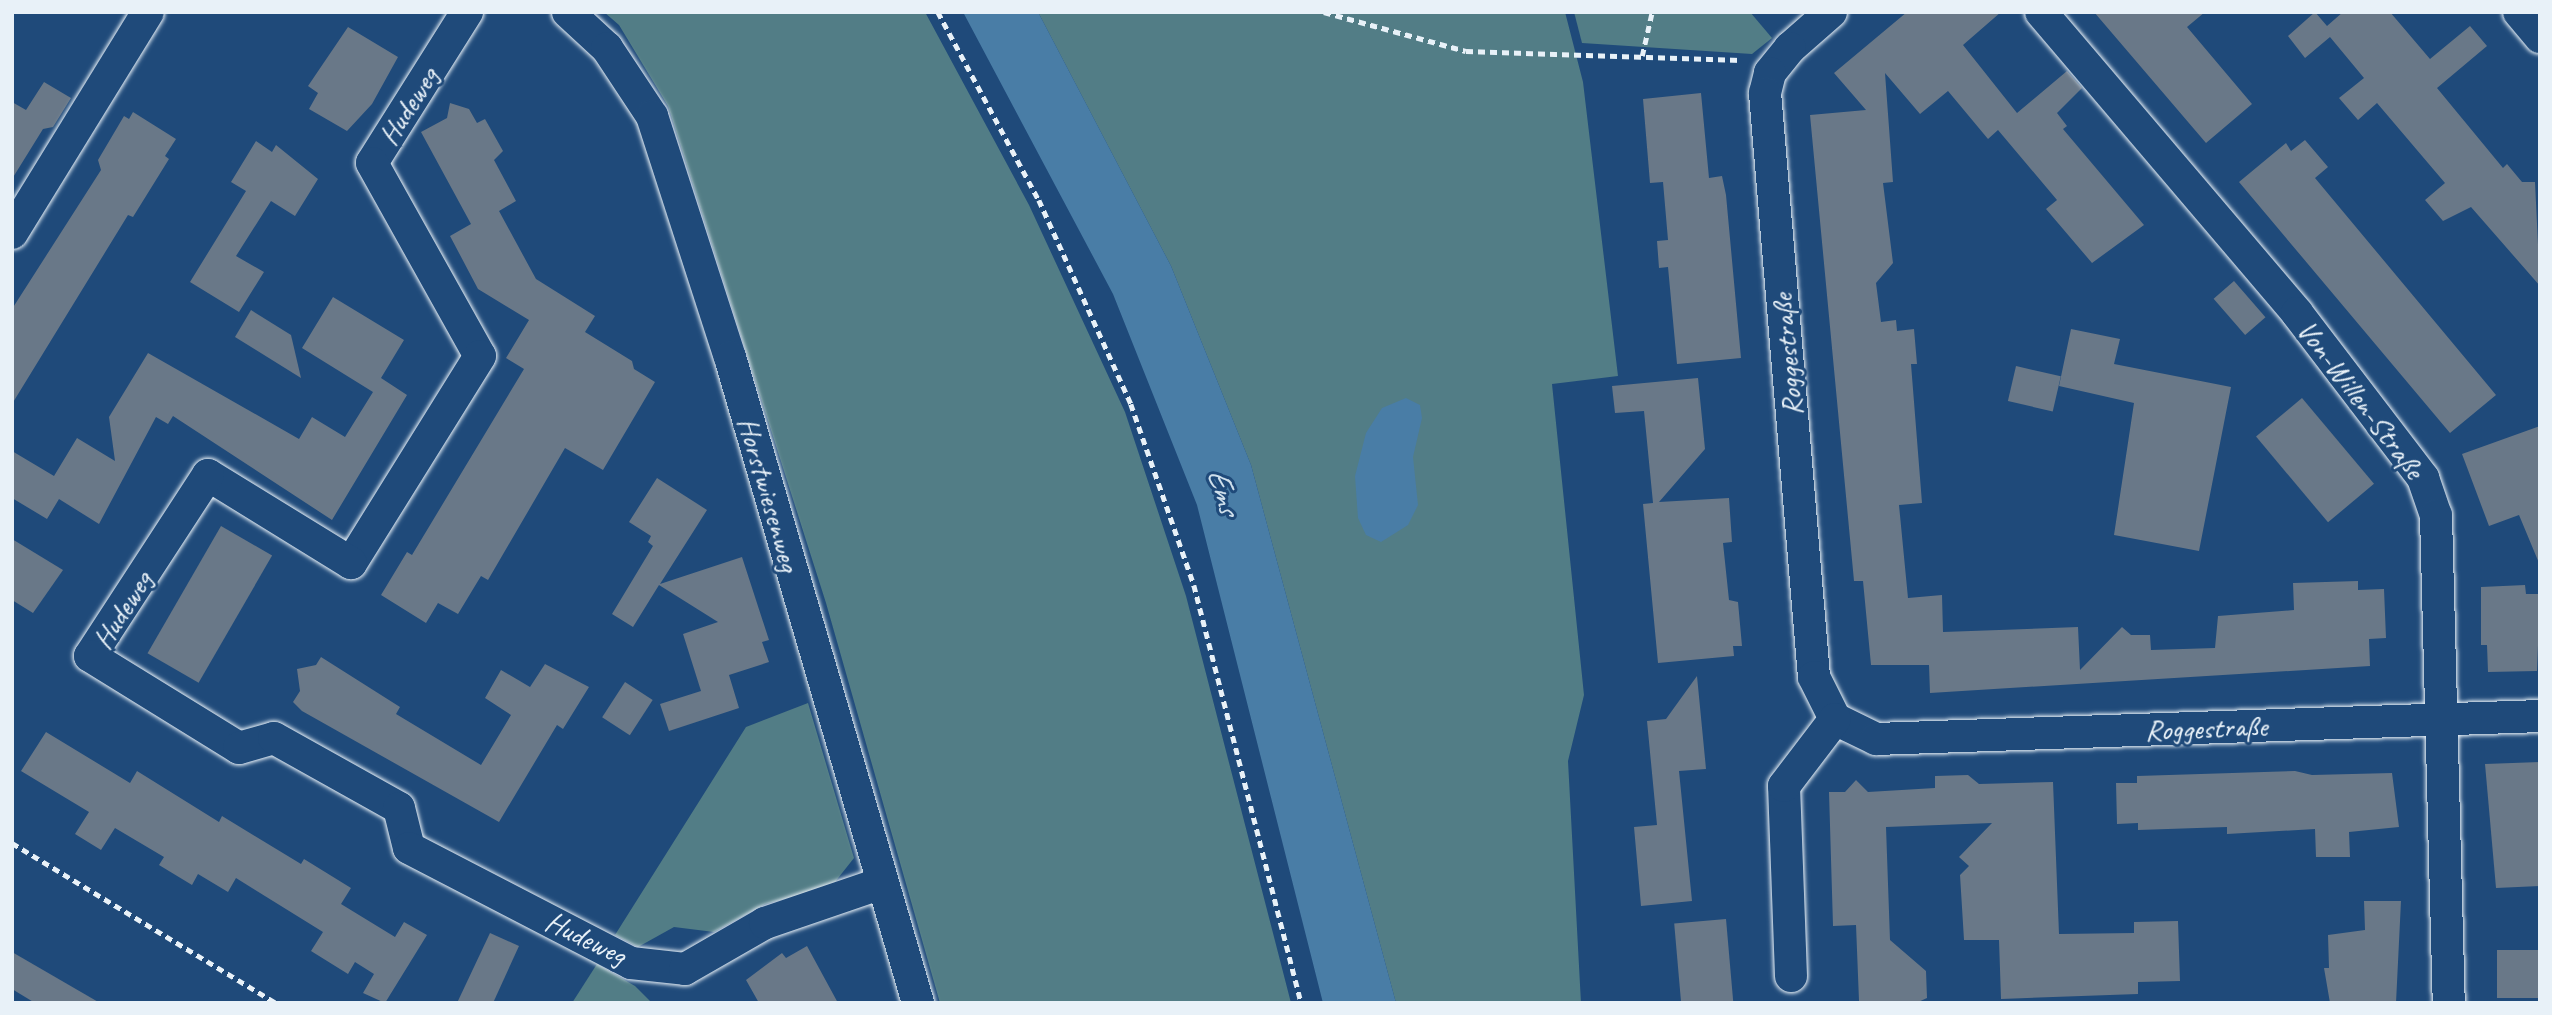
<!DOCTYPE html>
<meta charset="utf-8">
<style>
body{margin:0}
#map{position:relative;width:2552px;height:1015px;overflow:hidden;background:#1f4a7a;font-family:Caveat,sans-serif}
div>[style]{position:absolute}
.green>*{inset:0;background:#527d86}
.water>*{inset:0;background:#497da6}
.building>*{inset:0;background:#697888;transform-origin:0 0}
.path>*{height:4.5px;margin-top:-2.25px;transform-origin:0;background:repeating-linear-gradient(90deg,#e8f1f8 0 7px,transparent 0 12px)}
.roads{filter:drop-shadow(0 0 2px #e8f1f8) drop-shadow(0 0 2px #e8f1f8)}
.street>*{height:32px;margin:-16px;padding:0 16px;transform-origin:16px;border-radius:16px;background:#1f4a7a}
span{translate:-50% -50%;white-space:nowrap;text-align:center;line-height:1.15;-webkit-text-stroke:6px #1f4a7a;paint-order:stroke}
.street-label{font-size:30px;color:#e8f1f8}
.water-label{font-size:32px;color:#d0e0ec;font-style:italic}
.frame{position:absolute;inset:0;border:14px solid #e8f1f8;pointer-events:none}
</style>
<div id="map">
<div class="green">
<i style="clip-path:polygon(604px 12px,925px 12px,1029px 205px,1125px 412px,1186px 596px,1291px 1003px,940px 1003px,826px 603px,668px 106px,619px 25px)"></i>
<i style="clip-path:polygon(1038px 12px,1565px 12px,1583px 82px,1618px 376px,1552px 384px,1584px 695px,1568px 761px,1581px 1003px,1396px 1003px,1251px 465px,1171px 266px)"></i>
<i style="clip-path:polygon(1574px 12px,1750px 12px,1772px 38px,1752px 54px,1582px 43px)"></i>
<i style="clip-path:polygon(808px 703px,854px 858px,831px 887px,765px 904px,714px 932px,674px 927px,638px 947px,615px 935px,746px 727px)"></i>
<i style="clip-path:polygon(597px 964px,635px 986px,652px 1003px,572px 1003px)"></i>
</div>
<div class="water">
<i style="clip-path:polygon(963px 12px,1038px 12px,1171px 266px,1251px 465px,1396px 1003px,1323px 1003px,1197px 505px,1113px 294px)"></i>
<i style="clip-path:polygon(1406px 398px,1420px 405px,1422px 418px,1413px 457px,1418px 505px,1408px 525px,1381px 542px,1366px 535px,1358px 518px,1355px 476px,1366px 433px,1382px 408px)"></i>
</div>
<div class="building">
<i style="clip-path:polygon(1907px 12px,2001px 12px,1963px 45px,2017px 113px,2067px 71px,2082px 88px,2057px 113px,2067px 126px,2063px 129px,2144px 225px,2092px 263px,2046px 209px,2057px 200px,1998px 130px,1988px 139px,1948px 91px,1920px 114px,1885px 73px,1893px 182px,1883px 183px,1893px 263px,1876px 283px,1881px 322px,1896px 320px,1897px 331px,1914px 329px,1917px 364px,1911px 364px,1922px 503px,1899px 505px,1908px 598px,1942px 595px,1943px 632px,2078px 627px,2080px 670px,2122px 627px,2131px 635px,2150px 635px,2151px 650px,2215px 648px,2218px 616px,2294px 610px,2293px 583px,2358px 581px,2358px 590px,2384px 589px,2386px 638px,2369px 639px,2370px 666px,1930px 693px,1929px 665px,1871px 665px,1863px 581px,1854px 581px,1810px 115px,1866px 110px,1834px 73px)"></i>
<i style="clip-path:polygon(2094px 12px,2205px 12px,2187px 27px,2252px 104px,2206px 143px)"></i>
<i style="clip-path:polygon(2315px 12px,2327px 26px,2343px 12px,2390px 12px,2430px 59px,2470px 26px,2487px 46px,2437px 88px,2503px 168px,2507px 164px,2522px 182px,2535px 182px,2540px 286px,2471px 207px,2443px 221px,2425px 200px,2445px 183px,2377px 103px,2358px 120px,2339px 98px,2364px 78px,2330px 37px,2305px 58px,2288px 36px)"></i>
<i style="clip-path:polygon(348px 27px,398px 57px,372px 104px,347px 131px,309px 109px,318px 93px,308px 86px)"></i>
<i style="clip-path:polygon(44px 82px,71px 98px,53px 127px,43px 129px,12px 179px,12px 102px,26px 110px)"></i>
<i style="clip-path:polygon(1701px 93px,1709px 178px,1722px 176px,1726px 195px,1741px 358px,1677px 364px,1668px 267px,1659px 268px,1657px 241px,1668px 240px,1663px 182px,1650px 183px,1643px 99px)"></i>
<i style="clip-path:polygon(450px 103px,469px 109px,477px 123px,485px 119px,503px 151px,494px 160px,516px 201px,499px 211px,536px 279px,595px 316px,585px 332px,632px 361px,634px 369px,655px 382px,603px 470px,565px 448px,488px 580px,481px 576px,458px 614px,438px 603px,426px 623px,381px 595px,407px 552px,412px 555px,524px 369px,506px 358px,529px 320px,478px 289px,450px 236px,471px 224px,421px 132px,447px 118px)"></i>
<i style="clip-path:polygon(133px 112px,176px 139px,165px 156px,169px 159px,133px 217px,128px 215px,12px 404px,12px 309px,101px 170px,98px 160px,124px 116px,129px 119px)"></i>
<i style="clip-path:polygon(2305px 140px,2328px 167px,2315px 178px,2496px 395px,2450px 433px,2239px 182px,2286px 143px,2291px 151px)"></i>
<i style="clip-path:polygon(256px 141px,272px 152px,276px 145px,318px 179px,295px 216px,271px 201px,236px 256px,264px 272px,239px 312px,190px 282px,214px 243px,221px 247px,214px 243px,246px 191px,231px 182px)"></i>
<i style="left:2234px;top:281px;width:48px;height:27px;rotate:49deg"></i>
<i style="clip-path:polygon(333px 297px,404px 340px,381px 378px,407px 395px,332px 520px,173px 416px,168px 424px,156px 417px,99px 524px,59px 499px,47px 519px,12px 498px,12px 451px,54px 476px,77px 438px,115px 461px,109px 417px,148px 353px,299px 439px,312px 417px,345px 437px,373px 392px,302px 348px)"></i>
<i style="clip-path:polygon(251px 310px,291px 335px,301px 378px,235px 337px)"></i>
<i style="clip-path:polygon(2071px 329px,2120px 339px,2114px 364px,2231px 387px,2199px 551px,2114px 535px,2134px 403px,2059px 386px)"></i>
<i style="left:2016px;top:366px;width:46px;height:36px;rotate:13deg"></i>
<i style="clip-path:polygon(1698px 378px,1705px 449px,1659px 502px,1729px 498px,1732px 542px,1723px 543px,1729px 600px,1738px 602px,1742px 646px,1733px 646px,1734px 656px,1658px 663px,1643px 504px,1653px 503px,1644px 411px,1615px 413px,1612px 386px)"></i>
<i style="left:2302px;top:398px;width:112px;height:60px;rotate:50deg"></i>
<i style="clip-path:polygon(2540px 426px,2540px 563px,2539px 563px,2519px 515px,2489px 526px,2462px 454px)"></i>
<i style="clip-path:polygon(657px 478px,707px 510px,660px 584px,742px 557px,769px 640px,762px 642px,769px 662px,729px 675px,739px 708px,669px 731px,660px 704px,701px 691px,683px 634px,718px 622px,659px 585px,633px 627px,612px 614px,653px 546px,648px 542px,651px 536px,629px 522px)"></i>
<i style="left:221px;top:526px;width:59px;height:147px;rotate:30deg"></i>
<i style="clip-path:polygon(12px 539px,63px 570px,33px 613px,12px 600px)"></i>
<i style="clip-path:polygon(2525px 585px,2526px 594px,2540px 594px,2537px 671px,2488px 672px,2487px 645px,2481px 645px,2481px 587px)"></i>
<i style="clip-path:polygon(321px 657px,400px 707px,396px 714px,481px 765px,511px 715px,485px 698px,501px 670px,530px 687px,545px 664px,589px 687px,563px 729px,557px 725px,499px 822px,302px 711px,293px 702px,300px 691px,297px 669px,316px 665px)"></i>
<i style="clip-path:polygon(1697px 676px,1706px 769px,1679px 771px,1692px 901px,1641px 906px,1634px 827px,1657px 825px,1647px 721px,1666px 719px)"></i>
<i style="left:625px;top:682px;width:33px;height:42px;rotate:33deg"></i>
<i style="clip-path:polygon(46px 732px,130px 783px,137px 771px,219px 822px,222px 816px,301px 864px,304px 859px,351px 888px,341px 904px,395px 937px,404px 922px,427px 935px,385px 1003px,363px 993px,374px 974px,355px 962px,348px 974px,311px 951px,323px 932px,236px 878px,228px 892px,198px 874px,192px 885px,159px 865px,164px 857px,115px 828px,101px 850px,75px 834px,89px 812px,21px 771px)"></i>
<i style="clip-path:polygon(2540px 762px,2540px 886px,2496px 888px,2485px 764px)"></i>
<i style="clip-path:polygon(2295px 771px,2312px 775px,2392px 773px,2399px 827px,2349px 832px,2350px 857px,2316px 857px,2315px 829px,2227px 834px,2227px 827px,2138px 830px,2138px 823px,2117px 824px,2116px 783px,2137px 783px,2137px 776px)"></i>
<i style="clip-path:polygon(1968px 775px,1979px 784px,2053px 782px,2059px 934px,2134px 933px,2134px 922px,2178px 921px,2180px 981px,2138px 982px,2138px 994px,2001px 999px,1999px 940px,1964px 940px,1960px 875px,1969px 866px,1959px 857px,1992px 823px,1886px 827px,1890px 940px,1926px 971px,1927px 998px,1916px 1003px,1859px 1001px,1856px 925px,1833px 926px,1829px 792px,1845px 792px,1856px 780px,1868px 792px,1935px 788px,1935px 776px)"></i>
<i style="clip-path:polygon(2364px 901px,2401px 901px,2396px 1003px,2330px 1003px,2324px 968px,2329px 968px,2328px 935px,2365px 930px)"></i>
<i style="left:1726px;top:919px;width:84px;height:52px;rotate:85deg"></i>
<i style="clip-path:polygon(490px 933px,519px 946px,493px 1003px,457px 1003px)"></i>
<i style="clip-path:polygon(807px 946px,838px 1003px,759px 1003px,746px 980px,782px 953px,786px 958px)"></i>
<i style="left:2540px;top:950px;width:48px;height:43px;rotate:90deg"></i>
<i style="clip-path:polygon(12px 952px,100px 1003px,35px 1003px,12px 989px)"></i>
</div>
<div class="path">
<i style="left:938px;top:12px;width:213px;rotate:61.8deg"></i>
<i style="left:1039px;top:200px;width:224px;rotate:65.7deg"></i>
<i style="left:1131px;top:404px;width:192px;rotate:70.8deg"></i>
<i style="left:1194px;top:585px;width:431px;rotate:75.6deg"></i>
<i style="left:1324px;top:12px;width:147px;rotate:15.4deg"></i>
<i style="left:1466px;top:51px;width:275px;rotate:1.9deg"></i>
<i style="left:1642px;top:56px;width:45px;rotate:-77.2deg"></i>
<i style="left:12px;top:843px;width:309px;rotate:31.2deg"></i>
</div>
<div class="roads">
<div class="street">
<i style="left:467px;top:12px;width:178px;rotate:122.2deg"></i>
<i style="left:372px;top:163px;width:221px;rotate:60.8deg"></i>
<i style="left:480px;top:356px;width:244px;rotate:121.9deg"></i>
<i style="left:351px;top:563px;width:168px;rotate:-148.4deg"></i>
<i style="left:208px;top:475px;width:216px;rotate:123.1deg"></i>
<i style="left:90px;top:656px;width:175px;rotate:31.7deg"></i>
<i style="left:239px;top:748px;width:36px;rotate:-16deg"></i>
<i style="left:274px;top:738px;width:143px;rotate:29.2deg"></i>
<i style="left:399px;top:808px;width:41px;rotate:76deg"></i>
<i style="left:409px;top:848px;width:250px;rotate:27.4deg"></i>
<i style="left:631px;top:963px;width:54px;rotate:6.3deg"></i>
<i style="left:685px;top:969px;width:92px;rotate:-29.9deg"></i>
<i style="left:765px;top:923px;width:124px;rotate:-18.9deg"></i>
<i style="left:568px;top:12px;width:53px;rotate:42.7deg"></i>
<i style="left:607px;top:48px;width:82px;rotate:56.5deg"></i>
<i style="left:652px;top:116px;width:253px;rotate:72.1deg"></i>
<i style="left:730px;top:357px;width:673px;rotate:73.77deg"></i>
<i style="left:1831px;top:12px;width:55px;rotate:138.7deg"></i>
<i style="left:1790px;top:48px;width:32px;rotate:129deg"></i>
<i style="left:1770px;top:73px;width:21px;rotate:104deg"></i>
<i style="left:1765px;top:93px;width:586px;rotate:85.2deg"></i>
<i style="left:1814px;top:677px;width:47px;rotate:63.4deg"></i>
<i style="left:1835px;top:719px;width:46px;rotate:26deg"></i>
<i style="left:1876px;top:739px;width:664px;rotate:-1.98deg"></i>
<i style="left:2041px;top:12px;width:395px;rotate:49.6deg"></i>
<i style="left:2297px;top:313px;width:208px;rotate:52.6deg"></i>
<i style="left:2423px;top:478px;width:39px;rotate:71deg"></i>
<i style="left:2436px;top:515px;width:488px;rotate:88.5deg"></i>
<i style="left:2519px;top:12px;width:33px;rotate:50deg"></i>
<i style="left:12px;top:233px;width:259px;rotate:-58.4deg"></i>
<i style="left:1791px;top:976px;width:190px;rotate:-92.1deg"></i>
<i style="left:1784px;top:786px;width:84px;rotate:-52.7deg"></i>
</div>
</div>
<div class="street-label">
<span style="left:408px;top:106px;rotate:-58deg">Hudeweg</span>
<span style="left:1787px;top:355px;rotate:-95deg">Roggestraße</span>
<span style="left:2361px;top:399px;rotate:53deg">Von-Willen-Straße</span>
<span style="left:769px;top:494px;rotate:74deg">Horstwiesenweg</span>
<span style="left:122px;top:610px;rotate:-58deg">Hudeweg</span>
<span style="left:2206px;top:728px;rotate:-2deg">Roggestraße</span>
<span style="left:586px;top:938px;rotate:26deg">Hudeweg</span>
</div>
<div class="water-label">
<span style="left:1223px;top:491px;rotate:73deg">Ems</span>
</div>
<div class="frame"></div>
</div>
